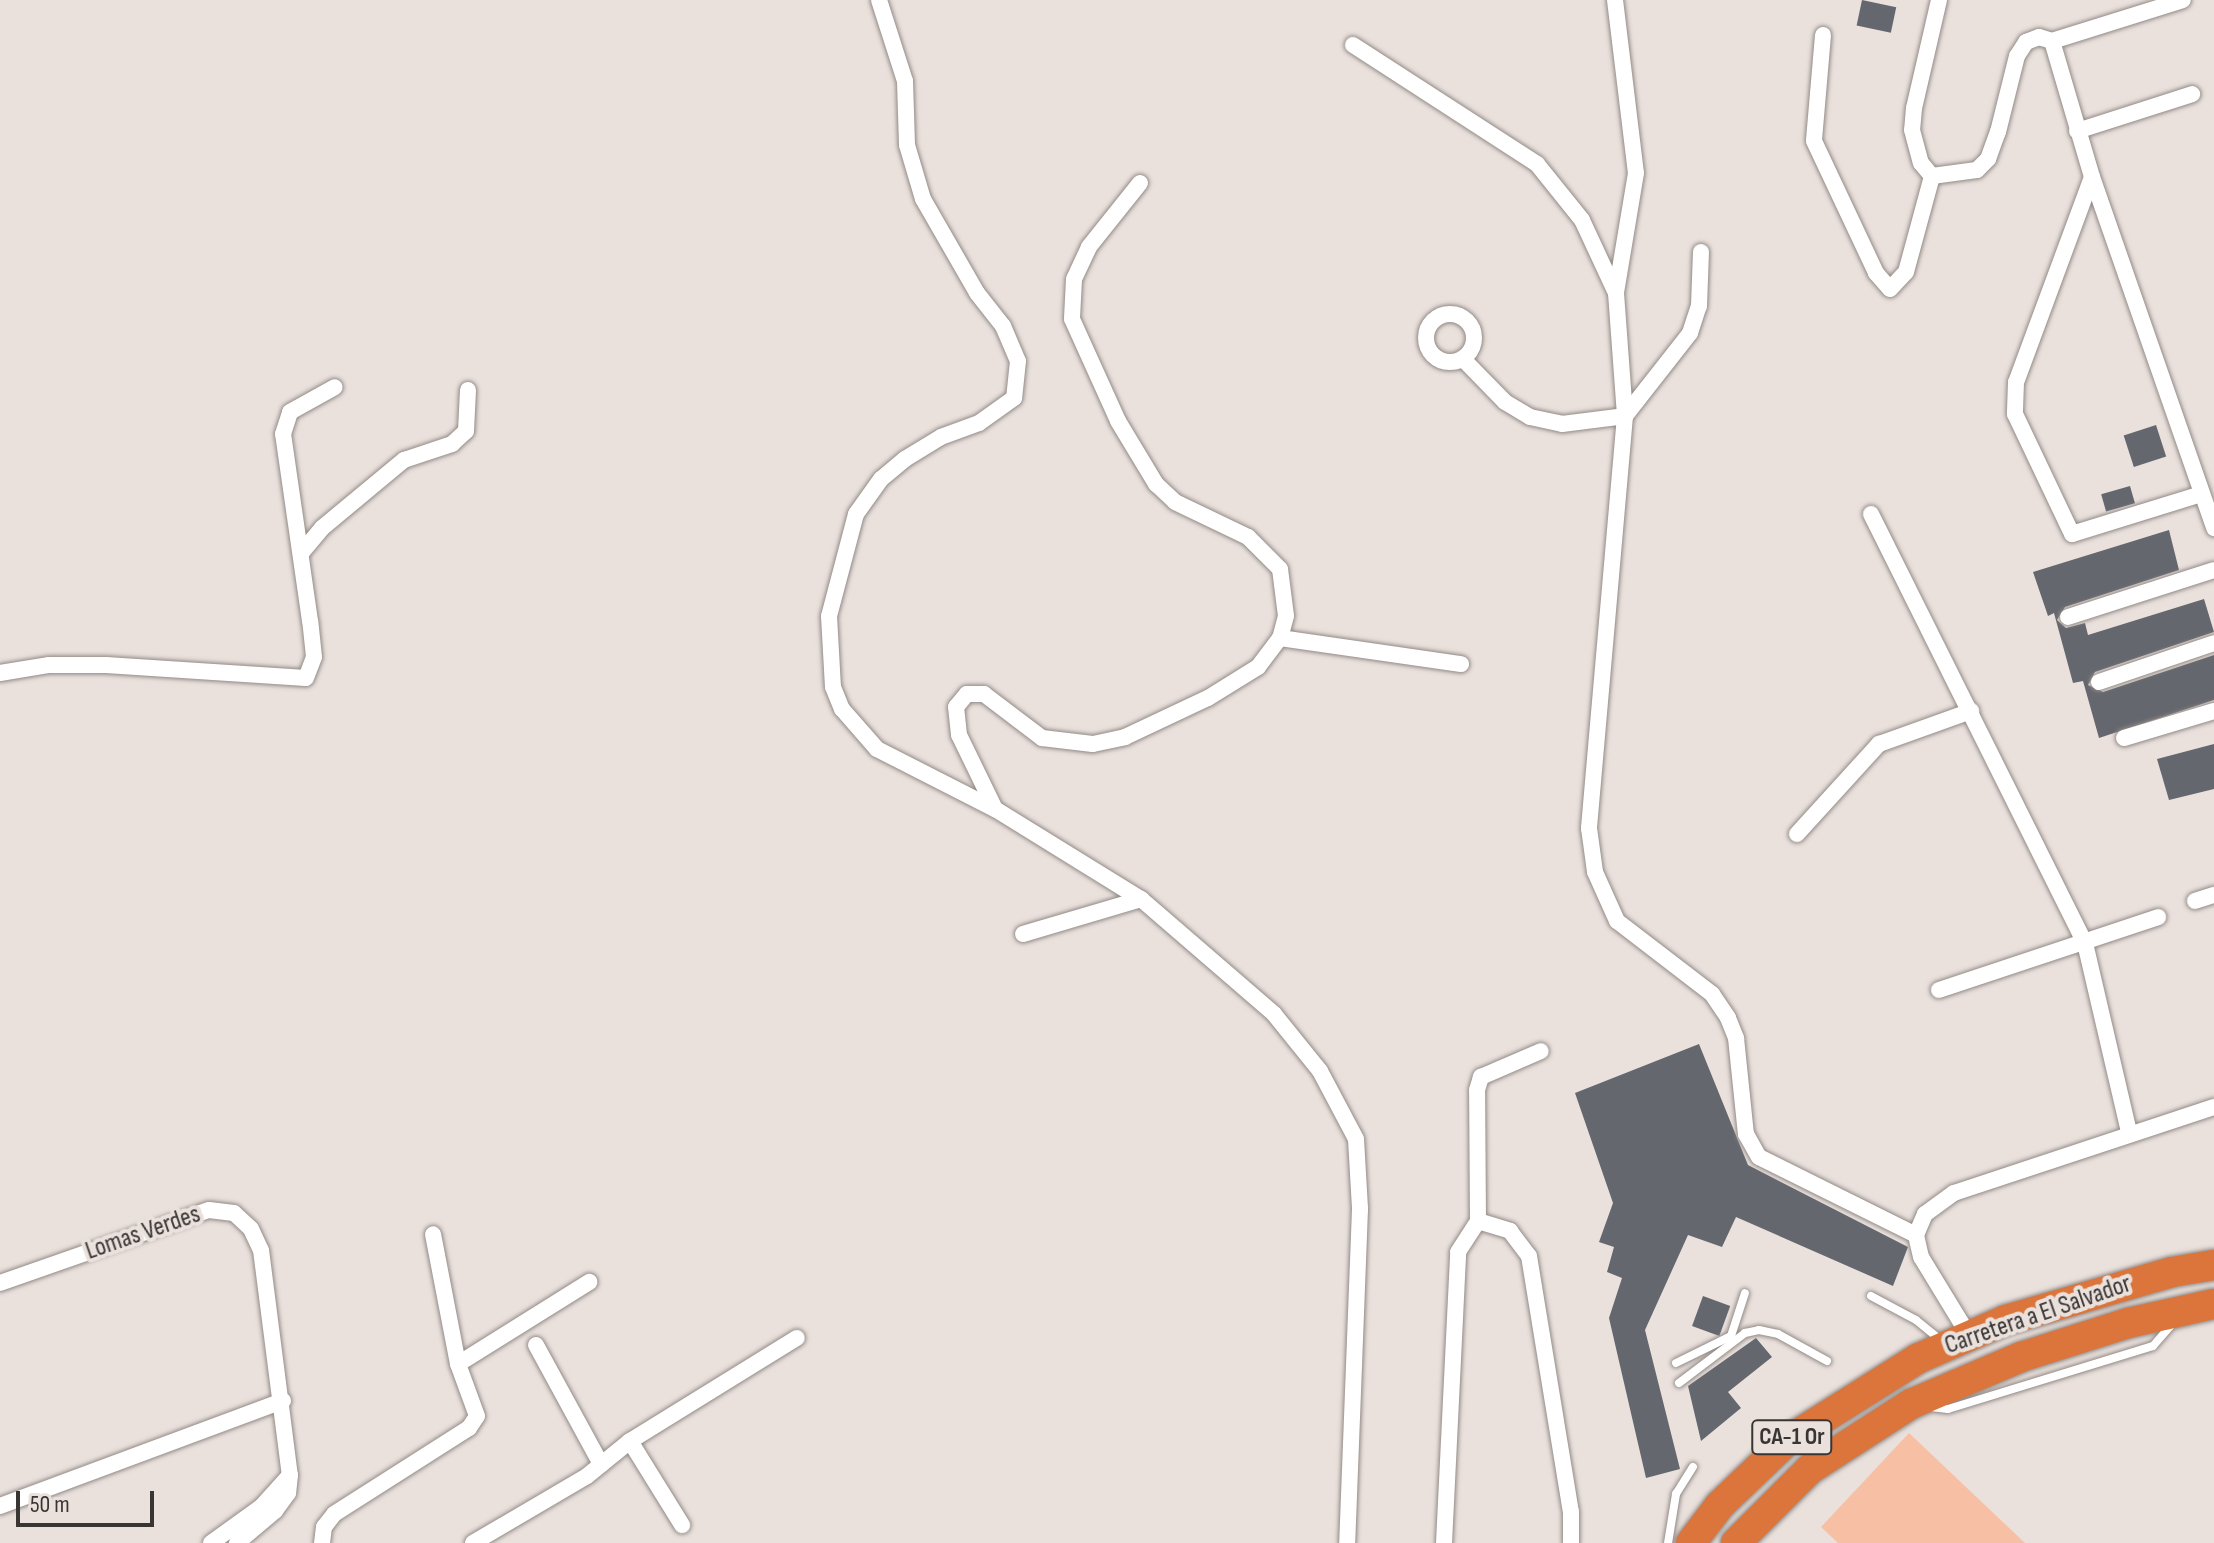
<!DOCTYPE html>
<style>
body{margin:0}
#map{position:relative;width:2214px;height:1543px;overflow:hidden;background:#eae1dd;font-family:"Sofia Sans Condensed",sans-serif}
div>[style]{position:absolute}
.green>*{inset:0;background:#f7c0a5}
.building>*{inset:0;background:#64676e;transform-origin:0 0}
.roads{filter:drop-shadow(0 0 2px #928a86) drop-shadow(0 0 2px #928a86)}
.lane>*{height:8px;margin:-4px;padding:0 4px;transform-origin:4px;border-radius:4px;background:#fff}
.street>*{height:16px;margin:-8px;padding:0 8px;transform-origin:8px;border-radius:8px;background:#fff}
.street>.ring{margin:-8px;padding:0;box-sizing:content-box;background:none;border:16px solid #fff;border-radius:50%}
.highway>*{height:30px;margin:-15px;padding:0 15px;transform-origin:15px;border-radius:15px;background:#dc753b}
span{translate:-50% -50%;white-space:nowrap;text-align:center;line-height:1.15;-webkit-text-stroke:8px #eae1dd;paint-order:stroke}
.shield-label span{padding:2px 6px;background:#eae1dd;border:2px solid;border-radius:6px;-webkit-text-stroke-width:0}
.shield-label{font-size:24px;color:#383533;font-weight:700}
.street-label{font-size:26px;color:#383533}
.scale{position:absolute;left:16px;top:1491px;width:138px;height:36px;box-sizing:border-box;border:4px solid #383533;border-top:0;padding-left:10px;font-size:24px;line-height:28px;white-space:nowrap;color:#383533;-webkit-text-stroke:6px #eae1dd;paint-order:stroke}
</style>
<div id="map">
<div class="green">
<i style="clip-path:polygon(1909px 1433px,2025px 1543px,1838px 1543px,1821px 1527px)"></i>
</div>
<div class="building">
<i style="left:1862px;top:0;width:35px;height:26px;rotate:12deg"></i>
<i style="left:2156px;top:425px;width:33px;height:34px;rotate:72deg"></i>
<i style="left:2130px;top:486px;width:18px;height:30px;rotate:74deg"></i>
<i style="clip-path:polygon(2169px 530px,2179px 570px,2065px 607px,2057px 620px,2066px 628px,2085px 623px,2088px 635px,2204px 599px,2214px 632px,2095px 672px,2088px 685px,2103px 692px,2214px 655px,2214px 700px,2099px 738px,2083px 681px,2073px 683px,2054px 613px,2048px 616px,2033px 572px)"></i>
<i style="clip-path:polygon(2214px 744px,2214px 789px,2169px 800px,2157px 759px)"></i>
<i style="clip-path:polygon(1699px 1044px,1748px 1165px,1908px 1247px,1893px 1286px,1736px 1217px,1722px 1247px,1688px 1235px,1645px 1330px,1680px 1469px,1646px 1478px,1609px 1318px,1622px 1278px,1607px 1272px,1614px 1247px,1599px 1242px,1613px 1203px,1575px 1093px)"></i>
<i style="left:1703px;top:1296px;width:29px;height:32px;rotate:20deg"></i>
<i style="clip-path:polygon(1756px 1338px,1772px 1357px,1728px 1392px,1741px 1408px,1701px 1441px,1688px 1386px)"></i>
</div>
<div class="roads">
<div class="lane">
<i style="left:1871px;top:1296px;width:51px;rotate:28.1deg"></i>
<i style="left:1916px;top:1320px;width:33px;rotate:39deg"></i>
<i style="left:1676px;top:1363px;width:61px;rotate:-26.1deg"></i>
<i style="left:1731px;top:1336px;width:45px;rotate:-72deg"></i>
<i style="left:1679px;top:1383px;width:83px;rotate:-37.1deg"></i>
<i style="left:1745px;top:1333px;width:14px;rotate:-12deg"></i>
<i style="left:1759px;top:1330px;width:19px;rotate:12deg"></i>
<i style="left:1778px;top:1334px;width:56px;rotate:28.9deg"></i>
<i style="left:1931px;top:1407px;width:17px;rotate:7deg"></i>
<i style="left:1948px;top:1409px;width:214px;rotate:-17.1deg"></i>
<i style="left:2153px;top:1346px;width:30px;rotate:-49deg"></i>
<i style="left:1668px;top:1543px;width:50px;rotate:-80.7deg"></i>
<i style="left:1676px;top:1494px;width:32px;rotate:-58deg"></i>
</div>
<div class="street">
<i style="left:879px;top:0;width:85px;rotate:72.2deg"></i>
<i style="left:905px;top:81px;width:64px;rotate:88.2deg"></i>
<i style="left:907px;top:145px;width:56px;rotate:73.5deg"></i>
<i style="left:923px;top:199px;width:108px;rotate:60.1deg"></i>
<i style="left:977px;top:293px;width:42px;rotate:51.8deg"></i>
<i style="left:1003px;top:326px;width:38px;rotate:67deg"></i>
<i style="left:1018px;top:361px;width:37px;rotate:96deg"></i>
<i style="left:1014px;top:398px;width:43px;rotate:144.5deg"></i>
<i style="left:979px;top:423px;width:40px;rotate:159.8deg"></i>
<i style="left:941px;top:437px;width:42px;rotate:148.6deg"></i>
<i style="left:905px;top:459px;width:31px;rotate:140deg"></i>
<i style="left:881px;top:479px;width:43px;rotate:125.5deg"></i>
<i style="left:856px;top:514px;width:106px;rotate:104.8deg"></i>
<i style="left:829px;top:616px;width:71px;rotate:86.8deg"></i>
<i style="left:833px;top:687px;width:24px;rotate:68deg"></i>
<i style="left:842px;top:709px;width:53px;rotate:48.8deg"></i>
<i style="left:877px;top:749px;width:132px;rotate:27deg"></i>
<i style="left:995px;top:809px;width:172px;rotate:31.7deg"></i>
<i style="left:1141px;top:899px;width:176px;rotate:40.8deg"></i>
<i style="left:1274px;top:1014px;width:73px;rotate:51.1deg"></i>
<i style="left:1320px;top:1071px;width:77px;rotate:62.1deg"></i>
<i style="left:1356px;top:1139px;width:70px;rotate:86.7deg"></i>
<i style="left:1360px;top:1209px;width:334px;rotate:92.2deg"></i>
<i style="left:1615px;top:0;width:174px;rotate:83.1deg"></i>
<i style="left:1636px;top:173px;width:122px;rotate:99.5deg"></i>
<i style="left:1616px;top:293px;width:123px;rotate:85.8deg"></i>
<i style="left:1625px;top:416px;width:414px;rotate:95deg"></i>
<i style="left:1589px;top:828px;width:44px;rotate:82.2deg"></i>
<i style="left:1595px;top:872px;width:54px;rotate:65.8deg"></i>
<i style="left:1617px;top:921px;width:120px;rotate:37.5deg"></i>
<i style="left:1712px;top:994px;width:29px;rotate:56deg"></i>
<i style="left:1728px;top:1018px;width:22px;rotate:68deg"></i>
<i style="left:1736px;top:1038px;width:97px;rotate:84.1deg"></i>
<i style="left:1746px;top:1134px;width:26px;rotate:61deg"></i>
<i style="left:1759px;top:1157px;width:175px;rotate:26.4deg"></i>
<i style="left:1939px;top:0;width:111px;rotate:103deg"></i>
<i style="left:1914px;top:108px;width:22px;rotate:95deg"></i>
<i style="left:1912px;top:130px;width:34px;rotate:75deg"></i>
<i style="left:1921px;top:163px;width:17px;rotate:50deg"></i>
<i style="left:1932px;top:176px;width:45px;rotate:-7.6deg"></i>
<i style="left:1977px;top:170px;width:16px;rotate:-45deg"></i>
<i style="left:1988px;top:159px;width:29px;rotate:-70deg"></i>
<i style="left:1998px;top:132px;width:78px;rotate:-76deg"></i>
<i style="left:2017px;top:56px;width:17px;rotate:-57deg"></i>
<i style="left:2026px;top:42px;width:14px;rotate:-21deg"></i>
<i style="left:2039px;top:37px;width:14px;rotate:17deg"></i>
<i style="left:2052px;top:41px;width:142px;rotate:73.6deg"></i>
<i style="left:2092px;top:177px;width:372px;rotate:70.8deg"></i>
<i style="left:1823px;top:35px;width:106px;rotate:94.9deg"></i>
<i style="left:1814px;top:141px;width:146px;rotate:64.8deg"></i>
<i style="left:1876px;top:273px;width:21px;rotate:49deg"></i>
<i style="left:1890px;top:289px;width:23px;rotate:-47deg"></i>
<i style="left:1906px;top:272px;width:99px;rotate:-74.8deg"></i>
<i style="left:2052px;top:41px;width:137px;rotate:-17.4deg"></i>
<i style="left:1353px;top:45px;width:219px;rotate:32.9deg"></i>
<i style="left:1537px;top:164px;width:72px;rotate:51.2deg"></i>
<i style="left:1582px;top:220px;width:78px;rotate:65.1deg"></i>
<i style="left:2077px;top:131px;width:121px;rotate:-17.8deg"></i>
<i style="left:2092px;top:177px;width:219px;rotate:110.3deg"></i>
<i style="left:2016px;top:382px;width:32px;rotate:92deg"></i>
<i style="left:2015px;top:414px;width:133px;rotate:64.6deg"></i>
<i style="left:2072px;top:534px;width:135px;rotate:-17.2deg"></i>
<i style="left:1140px;top:183px;width:82px;rotate:128.6deg"></i>
<i style="left:1089px;top:247px;width:35px;rotate:115deg"></i>
<i style="left:1074px;top:279px;width:40px;rotate:92.9deg"></i>
<i style="left:1072px;top:319px;width:112px;rotate:65.7deg"></i>
<i style="left:1118px;top:421px;width:74px;rotate:58.9deg"></i>
<i style="left:1156px;top:484px;width:26px;rotate:43deg"></i>
<i style="left:1175px;top:502px;width:81px;rotate:25.6deg"></i>
<i style="left:1248px;top:537px;width:45px;rotate:45deg"></i>
<i style="left:1280px;top:569px;width:47px;rotate:82.7deg"></i>
<i style="left:1286px;top:616px;width:23px;rotate:105deg"></i>
<i class="ring" style="left:1426px;top:314px;width:32px;height:32px"></i>
<i style="left:1463px;top:359px;width:60px;rotate:45.7deg"></i>
<i style="left:1505px;top:402px;width:29px;rotate:31deg"></i>
<i style="left:1530px;top:417px;width:33px;rotate:12deg"></i>
<i style="left:1562px;top:424px;width:64px;rotate:-7.2deg"></i>
<i style="left:1625px;top:416px;width:105px;rotate:-51.9deg"></i>
<i style="left:1690px;top:333px;width:28px;rotate:-72deg"></i>
<i style="left:1699px;top:306px;width:54px;rotate:-87.9deg"></i>
<i style="left:1871px;top:514px;width:479px;rotate:63.5deg"></i>
<i style="left:2085px;top:943px;width:194px;rotate:76.9deg"></i>
<i style="left:302px;top:552px;width:31px;rotate:-50deg"></i>
<i style="left:322px;top:528px;width:107px;rotate:-39.7deg"></i>
<i style="left:404px;top:460px;width:51px;rotate:-18.4deg"></i>
<i style="left:452px;top:444px;width:19px;rotate:-43deg"></i>
<i style="left:466px;top:431px;width:41px;rotate:-87.2deg"></i>
<i style="left:2068px;top:617px;width:153px;rotate:-17.8deg"></i>
<i style="left:0;top:673px;width:50px;rotate:-9.3deg"></i>
<i style="left:49px;top:665px;width:57px"></i>
<i style="left:106px;top:665px;width:200px;rotate:3.7deg"></i>
<i style="left:306px;top:678px;width:22px;rotate:-69deg"></i>
<i style="left:314px;top:657px;width:36px;rotate:-96deg"></i>
<i style="left:310px;top:621px;width:189px;rotate:-98.2deg"></i>
<i style="left:283px;top:434px;width:23px;rotate:-72deg"></i>
<i style="left:290px;top:412px;width:51px;rotate:-29.1deg"></i>
<i style="left:2099px;top:682px;width:121px;rotate:-18.7deg"></i>
<i style="left:2124px;top:738px;width:94px;rotate:-16.7deg"></i>
<i style="left:995px;top:809px;width:82px;rotate:-115.9deg"></i>
<i style="left:959px;top:735px;width:28px;rotate:-96deg"></i>
<i style="left:956px;top:707px;width:17px;rotate:-50deg"></i>
<i style="left:967px;top:694px;width:17px"></i>
<i style="left:984px;top:694px;width:73px;rotate:37.2deg"></i>
<i style="left:1042px;top:738px;width:51px;rotate:6.7deg"></i>
<i style="left:1093px;top:744px;width:33px;rotate:-12deg"></i>
<i style="left:1125px;top:737px;width:92px;rotate:-25.2deg"></i>
<i style="left:1208px;top:698px;width:59px;rotate:-31.8deg"></i>
<i style="left:1258px;top:667px;width:36px;rotate:-53deg"></i>
<i style="left:1280px;top:638px;width:183px;rotate:8.2deg"></i>
<i style="left:1797px;top:834px;width:122px;rotate:-47.7deg"></i>
<i style="left:1879px;top:744px;width:98px;rotate:-19.7deg"></i>
<i style="left:2195px;top:901px;width:20px;rotate:-18deg"></i>
<i style="left:1023px;top:934px;width:123px;rotate:-16.5deg"></i>
<i style="left:1939px;top:990px;width:231px;rotate:-18.4deg"></i>
<i style="left:1478px;top:1221px;width:34px;rotate:17deg"></i>
<i style="left:1510px;top:1231px;width:31px;rotate:53deg"></i>
<i style="left:1529px;top:1256px;width:259px;rotate:80.7deg"></i>
<i style="left:1571px;top:1512px;width:31px;rotate:90deg"></i>
<i style="left:0;top:1283px;width:221px;rotate:-19.3deg"></i>
<i style="left:209px;top:1210px;width:25px;rotate:7deg"></i>
<i style="left:234px;top:1213px;width:23px;rotate:43deg"></i>
<i style="left:251px;top:1229px;width:23px;rotate:65deg"></i>
<i style="left:261px;top:1250px;width:227px;rotate:82.7deg"></i>
<i style="left:290px;top:1475px;width:18px;rotate:96deg"></i>
<i style="left:288px;top:1493px;width:22px;rotate:126deg"></i>
<i style="left:275px;top:1511px;width:50px;rotate:139.9deg"></i>
<i style="left:1968px;top:1334px;width:90px;rotate:-121.4deg"></i>
<i style="left:1921px;top:1257px;width:23px;rotate:-103deg"></i>
<i style="left:1916px;top:1235px;width:23px;rotate:-67deg"></i>
<i style="left:1925px;top:1214px;width:36px;rotate:-36deg"></i>
<i style="left:1954px;top:1193px;width:274px;rotate:-18.3deg"></i>
<i style="left:536px;top:1345px;width:136px;rotate:61.4deg"></i>
<i style="left:458px;top:1364px;width:155px;rotate:-32deg"></i>
<i style="left:630px;top:1441px;width:99px;rotate:58.2deg"></i>
<i style="left:0;top:1506px;width:302px;rotate:-20.4deg"></i>
<i style="left:211px;top:1543px;width:62px;rotate:-35.8deg"></i>
<i style="left:261px;top:1507px;width:43px;rotate:-47.8deg"></i>
<i style="left:322px;top:1543px;width:16px;rotate:-83deg"></i>
<i style="left:324px;top:1527px;width:16px;rotate:-52deg"></i>
<i style="left:334px;top:1514px;width:160px;rotate:-32.5deg"></i>
<i style="left:469px;top:1428px;width:14px;rotate:-56deg"></i>
<i style="left:477px;top:1416px;width:55px;rotate:-110.1deg"></i>
<i style="left:458px;top:1364px;width:132px;rotate:-100.9deg"></i>
<i style="left:473px;top:1543px;width:132px;rotate:-30.4deg"></i>
<i style="left:587px;top:1476px;width:55px;rotate:-39.1deg"></i>
<i style="left:630px;top:1441px;width:196px;rotate:-31.7deg"></i>
<i style="left:1444px;top:1543px;width:291px;rotate:-87.2deg"></i>
<i style="left:1458px;top:1252px;width:37px;rotate:-57deg"></i>
<i style="left:1478px;top:1221px;width:131px;rotate:-90.4deg"></i>
<i style="left:1477px;top:1090px;width:14px;rotate:-73deg"></i>
<i style="left:1481px;top:1077px;width:65px;rotate:-23.4deg"></i>
</div>
<div class="highway">
<i style="left:1691px;top:1543px;width:48px;rotate:-52.7deg"></i>
<i style="left:1720px;top:1505px;width:93px;rotate:-43.7deg"></i>
<i style="left:1787px;top:1441px;width:154px;rotate:-32.2deg"></i>
<i style="left:1917px;top:1359px;width:97px;rotate:-23.7deg"></i>
<i style="left:2006px;top:1320px;width:173px;rotate:-16.1deg"></i>
<i style="left:2172px;top:1272px;width:43px;rotate:-9.5deg"></i>
<i style="left:1736px;top:1543px;width:105px;rotate:-45deg"></i>
<i style="left:1810px;top:1469px;width:120px;rotate:-32.8deg"></i>
<i style="left:1911px;top:1404px;width:120px;rotate:-23.1deg"></i>
<i style="left:2021px;top:1357px;width:112px;rotate:-17.6deg"></i>
<i style="left:2128px;top:1323px;width:88px;rotate:-12.5deg"></i>
</div>
</div>
<div class="shield-label">
<span style="left:1792px;top:1437px">CA-1 Or</span>
</div>
<div class="street-label">
<span style="left:143px;top:1233px;rotate:-19deg">Lomas Verdes</span>
<span style="left:2038px;top:1315px;rotate:-19deg">Carretera a El Salvador</span>
</div>
<div class="scale">50 m</div>
</div>
